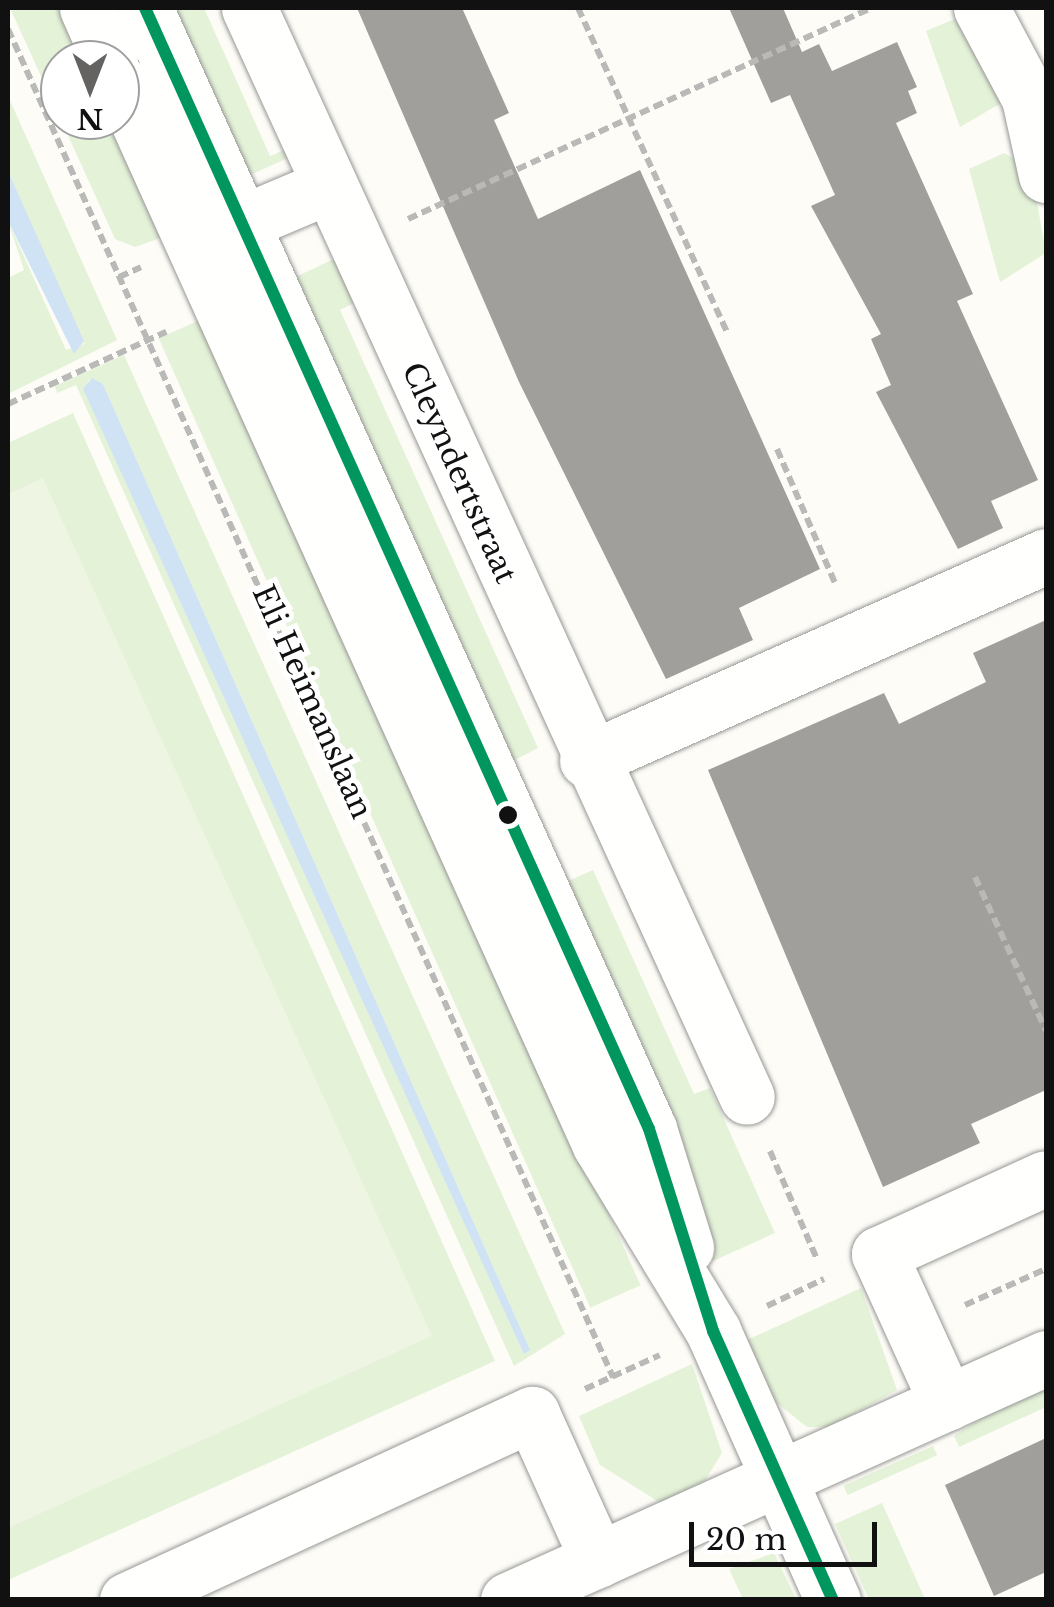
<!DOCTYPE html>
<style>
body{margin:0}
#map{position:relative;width:1054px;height:1607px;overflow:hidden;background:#fdfcf7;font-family:"Libre Baskerville",serif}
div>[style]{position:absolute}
.green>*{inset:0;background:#e4f2d8;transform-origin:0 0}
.pitch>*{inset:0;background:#eef5e2}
.water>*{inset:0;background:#d0e3f5}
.building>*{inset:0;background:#a19f9c}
.path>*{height:6px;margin-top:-3px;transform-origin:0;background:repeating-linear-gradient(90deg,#b9b9b8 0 10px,transparent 0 15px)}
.roads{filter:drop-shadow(0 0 2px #979795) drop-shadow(0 0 2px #979795)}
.street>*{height:55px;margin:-27.5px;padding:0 27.5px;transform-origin:27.5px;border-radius:27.5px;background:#fffffe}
.bus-1>*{height:12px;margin:-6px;padding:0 6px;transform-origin:6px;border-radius:6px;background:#00965e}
.dots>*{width:28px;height:28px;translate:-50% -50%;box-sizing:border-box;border:5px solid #fff;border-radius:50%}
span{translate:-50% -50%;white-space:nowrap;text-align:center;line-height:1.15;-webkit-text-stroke:10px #fff;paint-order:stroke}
.street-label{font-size:30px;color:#111}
.frame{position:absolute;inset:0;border:10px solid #111;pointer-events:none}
.north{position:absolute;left:40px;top:40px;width:100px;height:100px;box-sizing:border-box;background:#fff;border:2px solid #a0a0a0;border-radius:50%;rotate:180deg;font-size:28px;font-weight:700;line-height:40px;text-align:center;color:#111}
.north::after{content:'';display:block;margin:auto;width:35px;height:45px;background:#646362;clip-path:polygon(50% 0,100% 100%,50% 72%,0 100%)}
.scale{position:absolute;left:689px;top:1522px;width:188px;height:45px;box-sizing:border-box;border:5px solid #111;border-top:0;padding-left:12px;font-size:30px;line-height:35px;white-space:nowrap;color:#111;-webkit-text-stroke:8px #fff;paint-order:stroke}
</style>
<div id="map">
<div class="green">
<i style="clip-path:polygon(10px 8px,70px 8px,93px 60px,60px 60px,60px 118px)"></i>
<i style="clip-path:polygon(161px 8px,204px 8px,270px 156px,287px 149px,290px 157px,239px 180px)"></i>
<i style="clip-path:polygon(957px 18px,1003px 102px,960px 127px,926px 31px)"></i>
<i style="clip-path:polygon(8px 96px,117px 340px,8px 394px,8px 278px,24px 270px,8px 221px,66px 350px,84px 344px,8px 171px)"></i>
<i style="clip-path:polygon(61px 120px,120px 120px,172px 234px,135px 247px,115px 239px)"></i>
<i style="clip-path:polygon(1004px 153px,1031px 169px,1046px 253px,1000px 282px,969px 169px)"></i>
<i style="clip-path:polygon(336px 258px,356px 302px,340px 310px,538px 748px,503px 766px,285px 282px)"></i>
<i style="left:209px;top:316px;width:1061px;height:55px;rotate:66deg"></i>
<i style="clip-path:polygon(evenodd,124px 355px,565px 1334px,514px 1366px,76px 385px,57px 393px,55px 386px,124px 355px,88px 380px,103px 384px,530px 1350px,88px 380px)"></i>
<i style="clip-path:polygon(73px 413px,495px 1361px,8px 1580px,8px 443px)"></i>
<i style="clip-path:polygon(593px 870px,694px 1094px,710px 1088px,775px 1233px,713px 1261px,557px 886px)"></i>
<i style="clip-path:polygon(861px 1288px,897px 1390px,830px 1427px,807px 1427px,773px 1400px,747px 1340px)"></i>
<i style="clip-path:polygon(692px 1364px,722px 1453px,699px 1490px,664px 1505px,600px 1465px,579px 1416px)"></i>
<i style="clip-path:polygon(1046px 1375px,1046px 1407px,959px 1447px,954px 1436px)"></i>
<i style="left:933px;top:1446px;width:10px;height:98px;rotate:66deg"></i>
<i style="clip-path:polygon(882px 1503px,925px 1599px,869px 1599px,835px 1524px)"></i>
<i style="clip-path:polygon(774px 1553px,796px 1599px,743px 1599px,729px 1569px)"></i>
</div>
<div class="pitch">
<i style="clip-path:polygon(43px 478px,432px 1336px,8px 1528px,8px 494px)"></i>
</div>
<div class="water">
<i style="clip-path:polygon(8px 171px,84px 341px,74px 354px,8px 221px)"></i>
<i style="clip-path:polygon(92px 378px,103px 384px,530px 1350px,524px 1354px,83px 389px)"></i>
</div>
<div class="building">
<i style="clip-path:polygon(357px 8px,462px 8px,509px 113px,494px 120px,538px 219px,640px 170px,820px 569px,739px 608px,753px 640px,666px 679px,519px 382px)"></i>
<i style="clip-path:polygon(729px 8px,783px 8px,802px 52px,819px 44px,832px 71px,897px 42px,917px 87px,908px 91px,917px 113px,896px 123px,973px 294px,957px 301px,1038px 480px,991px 501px,1003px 528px,958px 549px,876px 392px,891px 385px,871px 339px,881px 334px,811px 206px,835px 195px,790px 95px,771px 103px)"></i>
<i style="clip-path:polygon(1046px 620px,1046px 1090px,971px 1124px,980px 1143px,883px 1187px,708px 770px,884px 693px,899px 724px,986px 682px,973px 653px)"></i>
<i style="clip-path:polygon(1046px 1438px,1046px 1572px,994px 1596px,945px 1485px)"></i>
</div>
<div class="path">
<i style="left:578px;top:8px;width:359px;rotate:65.3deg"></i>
<i style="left:8px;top:29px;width:1478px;rotate:65.83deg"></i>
<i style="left:408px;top:219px;width:509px;rotate:-24.5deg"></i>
<i style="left:119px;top:277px;width:24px;rotate:-24deg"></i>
<i style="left:8px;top:404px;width:174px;rotate:-24.5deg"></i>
<i style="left:777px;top:449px;width:146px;rotate:66.6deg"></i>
<i style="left:975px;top:877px;width:170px;rotate:65.2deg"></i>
<i style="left:770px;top:1151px;width:118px;rotate:66.5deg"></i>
<i style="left:965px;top:1305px;width:89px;rotate:-24deg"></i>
<i style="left:767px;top:1306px;width:63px;rotate:-25.3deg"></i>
<i style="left:585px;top:1389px;width:82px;rotate:-24.4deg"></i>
</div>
<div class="roads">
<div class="street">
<i style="left:87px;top:8px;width:57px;rotate:66.1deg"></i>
<i style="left:145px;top:8px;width:1229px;rotate:65.79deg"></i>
<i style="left:649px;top:1129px;width:124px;rotate:72.6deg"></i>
<i style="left:249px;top:8px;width:1197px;rotate:65.43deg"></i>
<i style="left:981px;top:8px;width:102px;rotate:61.9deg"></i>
<i style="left:1029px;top:98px;width:79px;rotate:77.6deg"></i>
<i style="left:120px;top:82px;width:1166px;rotate:65.7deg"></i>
<i style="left:600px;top:1145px;width:218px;rotate:58.7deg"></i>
<i style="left:713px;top:1331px;width:295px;rotate:66deg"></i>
<i style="left:208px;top:237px;width:131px;rotate:-22.9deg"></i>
<i style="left:587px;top:760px;width:502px;rotate:-23.96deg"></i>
<i style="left:947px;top:1403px;width:164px;rotate:-114.5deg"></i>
<i style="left:879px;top:1254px;width:183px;rotate:-24.5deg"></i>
<i style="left:127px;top:1600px;width:446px;rotate:-24.7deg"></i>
<i style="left:532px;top:1414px;width:160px;rotate:65.7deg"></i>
<i style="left:508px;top:1600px;width:590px;rotate:-24.22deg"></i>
</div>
</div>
<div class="bus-1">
<i style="left:145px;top:8px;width:1229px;rotate:65.79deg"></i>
<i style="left:649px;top:1129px;width:212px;rotate:72.4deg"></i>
<i style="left:713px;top:1331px;width:295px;rotate:66deg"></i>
</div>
<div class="dots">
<i style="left:508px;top:815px;background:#111"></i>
</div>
<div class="street-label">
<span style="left:459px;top:473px;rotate:66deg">Cleyndertstraat</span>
<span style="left:312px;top:702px;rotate:66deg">Eli Heimanslaan</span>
</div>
<div class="frame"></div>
<div class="north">N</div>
<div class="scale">20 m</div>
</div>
